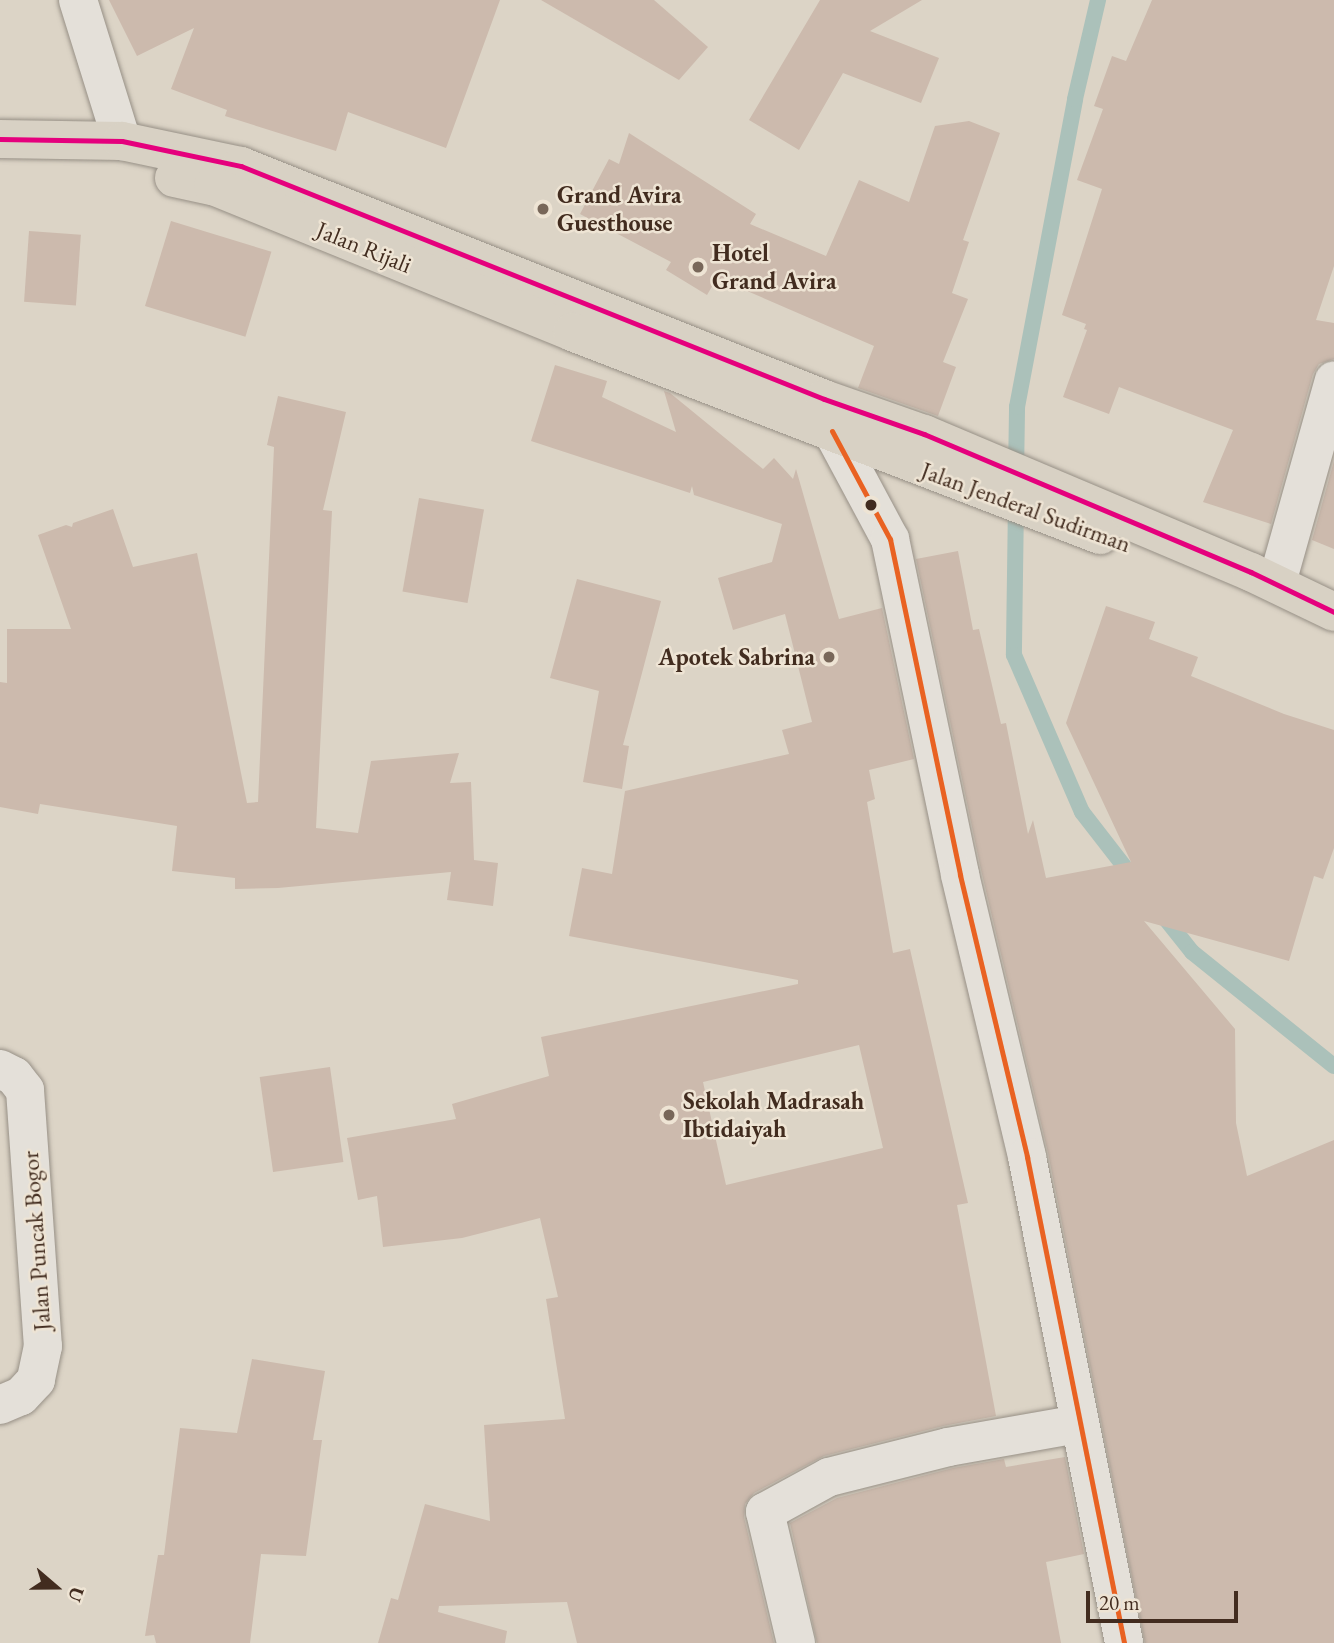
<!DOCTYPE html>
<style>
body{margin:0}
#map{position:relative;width:1334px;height:1643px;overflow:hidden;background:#dcd4c6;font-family:"EB Garamond",serif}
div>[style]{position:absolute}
.stream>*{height:16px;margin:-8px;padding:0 8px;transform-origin:8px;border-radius:8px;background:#abc1ba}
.building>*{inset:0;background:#ccbaad;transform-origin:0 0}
.roads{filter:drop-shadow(0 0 2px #979086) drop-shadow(0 0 2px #979086)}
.street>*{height:38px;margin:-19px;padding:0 19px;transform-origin:19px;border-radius:19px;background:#e4e0d9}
.highway>*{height:38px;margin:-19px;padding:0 19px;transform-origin:19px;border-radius:19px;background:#d8d1c4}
.bus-1>*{height:5px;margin:-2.5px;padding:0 2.5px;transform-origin:2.5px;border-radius:2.5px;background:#e5007d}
.bus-2>*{height:5px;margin:-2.5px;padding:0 2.5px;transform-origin:2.5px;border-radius:2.5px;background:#e96222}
.dots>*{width:19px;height:19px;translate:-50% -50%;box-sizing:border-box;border:4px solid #eee4d4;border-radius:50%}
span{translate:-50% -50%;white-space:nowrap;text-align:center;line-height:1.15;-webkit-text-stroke:5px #eee4d4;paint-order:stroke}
.poi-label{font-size:24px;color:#422c1f;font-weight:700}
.left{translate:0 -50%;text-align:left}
.right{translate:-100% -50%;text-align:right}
.street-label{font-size:24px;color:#422c1f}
.north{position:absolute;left:21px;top:1552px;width:70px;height:70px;-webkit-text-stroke:5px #eee4d4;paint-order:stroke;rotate:110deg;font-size:19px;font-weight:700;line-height:28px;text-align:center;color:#422c1f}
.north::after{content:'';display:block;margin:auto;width:24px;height:32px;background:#422c1f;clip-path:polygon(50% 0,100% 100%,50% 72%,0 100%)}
.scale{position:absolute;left:1086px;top:1591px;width:152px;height:32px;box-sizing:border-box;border:4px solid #422c1f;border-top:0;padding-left:9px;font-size:21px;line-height:24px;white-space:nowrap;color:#422c1f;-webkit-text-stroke:5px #eee4d4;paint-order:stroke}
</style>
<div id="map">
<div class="stream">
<i style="left:1016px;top:474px;width:67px;rotate:-89.1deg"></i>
<i style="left:1017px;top:407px;width:313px;rotate:-79.3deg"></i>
<i style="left:1075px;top:99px;width:102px;rotate:-76.9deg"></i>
<i style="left:1016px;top:503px;width:152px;rotate:90.8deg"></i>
<i style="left:1014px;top:655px;width:171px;rotate:66.6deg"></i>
<i style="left:1082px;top:812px;width:85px;rotate:52.2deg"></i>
<i style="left:1161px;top:913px;width:50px;rotate:51.5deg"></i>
<i style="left:1192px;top:952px;width:182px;rotate:38.8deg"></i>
</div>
<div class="building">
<i style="clip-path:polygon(109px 0,500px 0,446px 148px,348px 112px,336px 151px,225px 116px,227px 110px,171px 89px,194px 28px,137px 56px)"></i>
<i style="clip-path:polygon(541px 0,654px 0,708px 47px,679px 80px)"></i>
<i style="clip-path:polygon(820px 0,922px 0,870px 31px,939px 58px,921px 103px,843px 73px,799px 150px,749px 120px)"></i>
<i style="clip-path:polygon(1152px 0,1334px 0,1334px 266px,1316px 320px,1334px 323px,1334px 359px,1319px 364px,1313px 374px,1271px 524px,1203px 502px,1233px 430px,1119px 387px,1109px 414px,1063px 397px,1087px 330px,1084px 329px,1086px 324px,1062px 315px,1102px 189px,1077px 180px,1103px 109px,1094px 106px,1112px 56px,1126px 61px)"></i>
<i style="clip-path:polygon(969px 121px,1000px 133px,963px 240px,969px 242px,952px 293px,968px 299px,943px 362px,956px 367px,938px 416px,858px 388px,874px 346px,717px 278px,707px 295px,666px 270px,671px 262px,580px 214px,609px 159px,619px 164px,629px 133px,756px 214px,750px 224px,826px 256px,859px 180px,909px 202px,935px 126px)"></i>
<i style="left:171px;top:221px;width:105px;height:89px;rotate:17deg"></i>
<i style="left:29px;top:231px;width:52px;height:71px;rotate:4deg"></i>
<i style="clip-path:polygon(evenodd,555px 365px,607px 381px,602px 397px,676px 432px,664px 391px,670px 393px,763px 469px,774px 458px,793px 479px,796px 469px,839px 619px,882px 608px,914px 759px,869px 770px,875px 799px,867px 802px,893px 953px,910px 949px,968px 1203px,957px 1205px,996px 1416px,943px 1426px,824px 1456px,754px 1493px,745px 1504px,744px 1517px,774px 1643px,577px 1643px,567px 1602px,439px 1606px,438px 1612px,507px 1631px,505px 1643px,378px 1643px,391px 1598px,398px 1600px,425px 1504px,490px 1521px,484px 1425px,565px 1419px,546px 1299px,558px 1297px,540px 1218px,462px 1238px,383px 1247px,377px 1196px,358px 1200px,347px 1138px,456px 1119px,452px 1104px,549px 1076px,541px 1037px,798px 984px,798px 980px,569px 936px,582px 868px,612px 874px,625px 791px,789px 754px,782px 730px,812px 722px,785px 614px,733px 630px,718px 578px,772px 562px,782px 524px,694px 495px,692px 486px,690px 493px,531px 441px,555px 365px,859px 1045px,883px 1148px,726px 1185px,703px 1082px,859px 1045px)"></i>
<i style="clip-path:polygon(278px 396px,346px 412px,323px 510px,332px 511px,316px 828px,358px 833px,371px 761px,459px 753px,450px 783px,471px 782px,474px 860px,498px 863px,493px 906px,447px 900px,451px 872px,278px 888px,235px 889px,235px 878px,172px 871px,177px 826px,40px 804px,38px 814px,0 807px,0 682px,7px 683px,7px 629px,71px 629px,38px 535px,66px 525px,72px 527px,73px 523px,113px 509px,133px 567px,197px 553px,247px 803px,258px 802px,274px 447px,267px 445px)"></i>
<i style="clip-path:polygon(1334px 461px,1334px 549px,1312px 540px)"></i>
<i style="left:419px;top:498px;width:66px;height:95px;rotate:10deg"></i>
<i style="clip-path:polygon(958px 551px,973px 630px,979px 629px,1001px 724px,1006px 723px,1028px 834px,1033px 820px,1046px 878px,1131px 862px,1066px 723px,1106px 606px,1155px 622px,1149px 639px,1198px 657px,1191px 676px,1284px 714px,1334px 730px,1334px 848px,1323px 879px,1314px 876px,1289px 961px,1144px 921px,1235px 1029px,1236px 1123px,1247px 1176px,1334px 1140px,1334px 1643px,1145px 1643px,1048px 1153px,981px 870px,916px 559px)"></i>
<i style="clip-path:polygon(577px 579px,661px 601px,623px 745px,629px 746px,622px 789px,583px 782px,599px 691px,550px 678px)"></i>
<i style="left:330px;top:1067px;width:96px;height:71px;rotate:82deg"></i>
<i style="clip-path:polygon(252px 1359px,325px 1371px,313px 1440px,322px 1440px,306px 1556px,261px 1554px,250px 1643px,156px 1643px,154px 1635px,145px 1636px,158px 1555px,164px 1555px,180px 1428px,237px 1433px)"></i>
<i style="clip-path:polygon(1065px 1457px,1084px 1554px,1046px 1562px,1061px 1643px,817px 1643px,790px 1523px,837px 1498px,953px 1468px,1004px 1459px,1006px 1467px)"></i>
</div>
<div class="roads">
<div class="street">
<i style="left:78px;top:0;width:148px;rotate:72.7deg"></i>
<i style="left:832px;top:431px;width:123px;rotate:61.8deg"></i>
<i style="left:890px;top:539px;width:343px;rotate:78.2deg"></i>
<i style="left:960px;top:875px;width:290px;rotate:76.6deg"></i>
<i style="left:1027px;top:1157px;width:496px;rotate:78.7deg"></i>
<i style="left:1280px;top:572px;width:199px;rotate:-74.3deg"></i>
<i style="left:0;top:1069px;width:16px;rotate:27deg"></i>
<i style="left:14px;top:1076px;width:18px;rotate:52deg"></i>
<i style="left:25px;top:1090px;width:257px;rotate:86deg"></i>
<i style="left:43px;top:1346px;width:35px;rotate:102deg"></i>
<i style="left:36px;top:1380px;width:22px;rotate:133deg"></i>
<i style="left:21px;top:1396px;width:23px;rotate:157deg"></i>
<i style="left:796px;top:1643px;width:135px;rotate:-103.3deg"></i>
<i style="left:765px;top:1512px;width:73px;rotate:-28.7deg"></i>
<i style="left:829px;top:1477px;width:123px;rotate:-14.1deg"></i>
<i style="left:948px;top:1447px;width:133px;rotate:-10deg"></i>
</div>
<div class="highway">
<i style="left:0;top:139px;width:122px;rotate:0.9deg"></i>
<i style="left:122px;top:141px;width:122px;rotate:11.9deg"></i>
<i style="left:241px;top:166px;width:628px;rotate:21.78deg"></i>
<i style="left:824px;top:399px;width:106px;rotate:19.3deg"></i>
<i style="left:924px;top:434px;width:355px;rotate:22.9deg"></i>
<i style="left:1251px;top:572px;width:92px;rotate:25.7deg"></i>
<i style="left:174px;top:178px;width:40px;rotate:12deg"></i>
<i style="left:213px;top:186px;width:388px;rotate:22.1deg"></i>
<i style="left:572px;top:332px;width:566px;rotate:21.03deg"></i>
</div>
</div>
<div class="bus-1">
<i style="left:0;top:139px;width:122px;rotate:0.9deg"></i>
<i style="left:122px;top:141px;width:122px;rotate:11.9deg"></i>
<i style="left:241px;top:166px;width:628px;rotate:21.78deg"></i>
<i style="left:824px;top:399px;width:106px;rotate:19.3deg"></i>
<i style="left:924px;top:434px;width:355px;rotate:22.9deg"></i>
<i style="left:1251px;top:572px;width:92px;rotate:25.7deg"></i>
</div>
<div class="bus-2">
<i style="left:832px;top:431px;width:123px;rotate:61.8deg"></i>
<i style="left:890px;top:539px;width:343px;rotate:78.2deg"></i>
<i style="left:960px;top:875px;width:290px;rotate:76.6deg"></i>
<i style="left:1027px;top:1157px;width:496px;rotate:78.7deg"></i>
</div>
<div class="dots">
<i style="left:543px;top:209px;background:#786759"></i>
<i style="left:698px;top:267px;background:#786759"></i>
<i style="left:871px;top:505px;background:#422c1f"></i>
<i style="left:829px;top:657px;background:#786759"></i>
<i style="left:669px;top:1115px;background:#786759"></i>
</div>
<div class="poi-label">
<span class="left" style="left:557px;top:209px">Grand Avira<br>Guesthouse</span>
<span class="left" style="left:712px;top:267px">Hotel<br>Grand Avira</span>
<span class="right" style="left:815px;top:657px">Apotek Sabrina</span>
<span class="left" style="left:683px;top:1115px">Sekolah Madrasah<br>Ibtidaiyah</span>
</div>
<div class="street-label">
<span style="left:364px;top:247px;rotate:22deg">Jalan Rijali</span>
<span style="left:1026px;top:507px;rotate:20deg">Jalan Jenderal Sudirman</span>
<span style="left:36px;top:1241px;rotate:-94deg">Jalan Puncak Bogor</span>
</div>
<div class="north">U</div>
<div class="scale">20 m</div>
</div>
